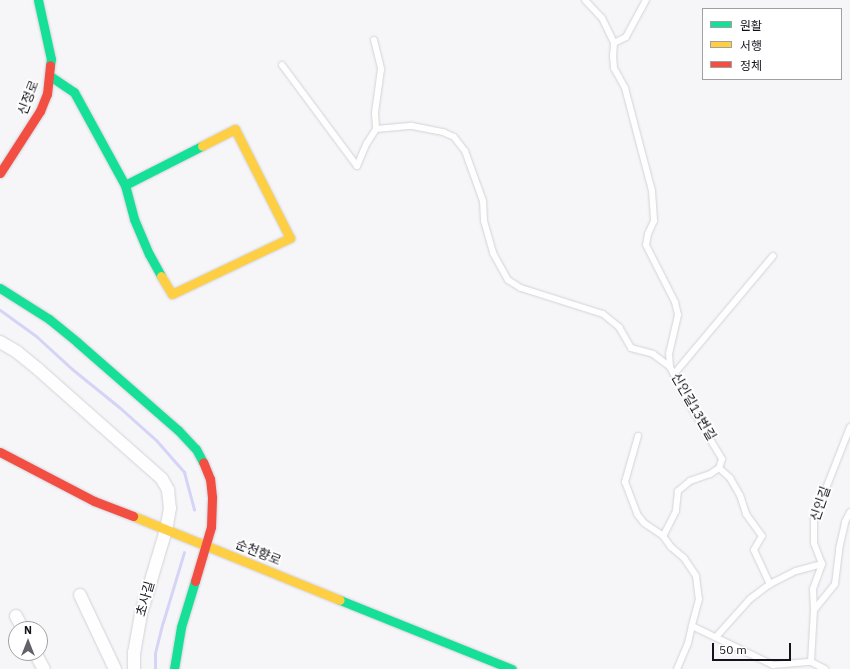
<!DOCTYPE html>
<meta charset="utf-8">
<style>
body{margin:0}
#map{position:relative;width:850px;height:669px;overflow:hidden;background:#f6f6f9;font-family:"IBM Plex Sans","Noto Sans KR",sans-serif}
div>[style]{position:absolute}
.stream>*{height:3px;margin:-1.5px;padding:0 1.5px;transform-origin:1.5px;border-radius:1.5px;background:#d6d4f6}
.roads{filter:drop-shadow(0 0 1px #d2d2d8) drop-shadow(0 0 1px #d2d2d8)}
.lane>*{height:6px;margin:-3px;padding:0 3px;transform-origin:3px;border-radius:3px;background:#fefefe}
.street>*{height:12px;margin:-6px;padding:0 6px;transform-origin:6px;border-radius:6px;background:#fefefe}
.fast>*{height:9px;margin:-4.5px;padding:0 4.5px;transform-origin:4.5px;border-radius:4.5px;background:#16e098}
.slow>*{height:9px;margin:-4.5px;padding:0 4.5px;transform-origin:4.5px;border-radius:4.5px;background:#ffcf43}
.jam>*{height:9px;margin:-4.5px;padding:0 4.5px;transform-origin:4.5px;border-radius:4.5px;background:#f24e42}
span{translate:-50% -50%;white-space:nowrap;text-align:center;line-height:1.15;-webkit-text-stroke:3.5px #fff;paint-order:stroke}
.street-label{font-size:13px;color:#14131c}
.legend{position:absolute;left:702px;top:8px;width:140px;height:72px;box-sizing:border-box;background:#fff;border:1px solid #a1a1a4;margin:0;padding:5px 7px;list-style:none;font-size:12px;color:#14131c}
.legend li{display:flex;align-items:center;gap:8px;height:20px}
.legend b{width:20px;border:1px solid #a1a1a4}
.north{position:absolute;left:8px;top:621px;width:40px;height:40px;box-sizing:border-box;background:#fff;border:1px solid #a1a1a4;border-radius:50%;rotate:0deg;font-size:11px;font-weight:700;line-height:16px;text-align:center;color:#14131c}
.north::after{content:'';display:block;margin:auto;width:14px;height:18px;background:#636269;clip-path:polygon(50% 0,100% 100%,50% 72%,0 100%)}
.scale{position:absolute;left:712px;top:643px;width:79px;height:18px;box-sizing:border-box;border:2px solid #14131c;border-top:0;padding-left:5px;font-size:12px;line-height:14px;white-space:nowrap;color:#14131c;-webkit-text-stroke:3px #fff;paint-order:stroke}
</style>
<div id="map">
<div class="stream">
<i style="left:0;top:310px;width:44px;rotate:35.8deg"></i>
<i style="left:36px;top:336px;width:49px;rotate:42.5deg"></i>
<i style="left:72px;top:369px;width:60px;rotate:39deg"></i>
<i style="left:119px;top:407px;width:50px;rotate:41.7deg"></i>
<i style="left:156px;top:440px;width:43px;rotate:48.8deg"></i>
<i style="left:184px;top:472px;width:39px;rotate:75deg"></i>
<i style="left:155px;top:669px;width:16px;rotate:-90deg"></i>
<i style="left:155px;top:653px;width:32px;rotate:-76deg"></i>
<i style="left:163px;top:622px;width:73px;rotate:-73.3deg"></i>
</div>
<div class="roads">
<div class="lane">
<i style="left:585px;top:0;width:25px;rotate:47deg"></i>
<i style="left:602px;top:18px;width:28px;rotate:64deg"></i>
<i style="left:646px;top:0;width:42px;rotate:118.4deg"></i>
<i style="left:626px;top:37px;width:13px;rotate:153deg"></i>
<i style="left:614px;top:43px;width:13px;rotate:94deg"></i>
<i style="left:613px;top:56px;width:12px;rotate:85deg"></i>
<i style="left:614px;top:68px;width:23px;rotate:61deg"></i>
<i style="left:625px;top:88px;width:106px;rotate:75.3deg"></i>
<i style="left:652px;top:191px;width:30px;rotate:86deg"></i>
<i style="left:654px;top:221px;width:14px;rotate:115deg"></i>
<i style="left:648px;top:234px;width:11px;rotate:100deg"></i>
<i style="left:646px;top:245px;width:64px;rotate:63deg"></i>
<i style="left:675px;top:302px;width:13px;rotate:77deg"></i>
<i style="left:678px;top:315px;width:39px;rotate:103deg"></i>
<i style="left:669px;top:353px;width:14px;rotate:86deg"></i>
<i style="left:670px;top:367px;width:36px;rotate:63deg"></i>
<i style="left:686px;top:399px;width:70px;rotate:59deg"></i>
<i style="left:722px;top:459px;width:9px;rotate:108deg"></i>
<i style="left:719px;top:468px;width:11px;rotate:146deg"></i>
<i style="left:710px;top:474px;width:21px;rotate:161deg"></i>
<i style="left:690px;top:481px;width:16px;rotate:140deg"></i>
<i style="left:678px;top:491px;width:20px;rotate:96deg"></i>
<i style="left:676px;top:511px;width:28px;rotate:117deg"></i>
<i style="left:663px;top:536px;width:14px;rotate:54deg"></i>
<i style="left:671px;top:547px;width:17px;rotate:40deg"></i>
<i style="left:684px;top:558px;width:22px;rotate:56deg"></i>
<i style="left:696px;top:576px;width:23px;rotate:83deg"></i>
<i style="left:699px;top:599px;width:28px;rotate:105deg"></i>
<i style="left:692px;top:626px;width:90px;rotate:25.7deg"></i>
<i style="left:773px;top:665px;width:38px;rotate:-5deg"></i>
<i style="left:374px;top:40px;width:30px;rotate:76deg"></i>
<i style="left:381px;top:69px;width:44px;rotate:97.8deg"></i>
<i style="left:375px;top:113px;width:16px;rotate:86deg"></i>
<i style="left:376px;top:129px;width:36px;rotate:-5deg"></i>
<i style="left:412px;top:126px;width:32px;rotate:11deg"></i>
<i style="left:443px;top:132px;width:12px;rotate:24deg"></i>
<i style="left:454px;top:137px;width:18px;rotate:52deg"></i>
<i style="left:465px;top:151px;width:53px;rotate:70.2deg"></i>
<i style="left:483px;top:201px;width:20px;rotate:87deg"></i>
<i style="left:484px;top:221px;width:33px;rotate:74deg"></i>
<i style="left:493px;top:253px;width:31px;rotate:61deg"></i>
<i style="left:508px;top:280px;width:15px;rotate:32deg"></i>
<i style="left:521px;top:288px;width:86px;rotate:17.6deg"></i>
<i style="left:603px;top:314px;width:21px;rotate:39deg"></i>
<i style="left:619px;top:327px;width:24px;rotate:60deg"></i>
<i style="left:631px;top:348px;width:23px;rotate:15deg"></i>
<i style="left:653px;top:354px;width:21px;rotate:37deg"></i>
<i style="left:282px;top:65px;width:126px;rotate:53.4deg"></i>
<i style="left:357px;top:166px;width:25px;rotate:-67deg"></i>
<i style="left:367px;top:143px;width:17px;rotate:-57deg"></i>
<i style="left:674px;top:374px;width:154px;rotate:-50deg"></i>
<i style="left:638px;top:436px;width:48px;rotate:105.8deg"></i>
<i style="left:625px;top:482px;width:34px;rotate:69deg"></i>
<i style="left:637px;top:514px;width:11px;rotate:52deg"></i>
<i style="left:644px;top:523px;width:23px;rotate:34deg"></i>
<i style="left:719px;top:468px;width:15px;rotate:42deg"></i>
<i style="left:730px;top:478px;width:20px;rotate:60deg"></i>
<i style="left:740px;top:495px;width:20px;rotate:72deg"></i>
<i style="left:746px;top:514px;width:27px;rotate:54deg"></i>
<i style="left:762px;top:536px;width:16px;rotate:120deg"></i>
<i style="left:754px;top:550px;width:38px;rotate:65deg"></i>
<i style="left:770px;top:584px;width:29px;rotate:-27deg"></i>
<i style="left:796px;top:571px;width:27px;rotate:-15deg"></i>
<i style="left:814px;top:610px;width:33px;rotate:-51deg"></i>
<i style="left:835px;top:584px;width:35px;rotate:-83deg"></i>
<i style="left:839px;top:549px;width:28px;rotate:-77deg"></i>
<i style="left:845px;top:522px;width:11px;rotate:-63deg"></i>
<i style="left:716px;top:637px;width:51px;rotate:-48.2deg"></i>
<i style="left:750px;top:599px;width:25px;rotate:-37deg"></i>
<i style="left:677px;top:669px;width:28px;rotate:-67deg"></i>
<i style="left:688px;top:643px;width:17px;rotate:-77deg"></i>
<i style="left:825px;top:669px;width:16px;rotate:-153deg"></i>
<i style="left:811px;top:662px;width:52px;rotate:-86.7deg"></i>
<i style="left:814px;top:610px;width:21px;rotate:-93deg"></i>
<i style="left:813px;top:589px;width:27px;rotate:-70deg"></i>
<i style="left:822px;top:564px;width:22px;rotate:-111deg"></i>
<i style="left:814px;top:543px;width:24px;rotate:-90deg"></i>
<i style="left:814px;top:519px;width:99px;rotate:-68.6deg"></i>
</div>
<div class="street">
<i style="left:0;top:342px;width:20px;rotate:30deg"></i>
<i style="left:17px;top:352px;width:28px;rotate:39deg"></i>
<i style="left:39px;top:370px;width:164px;rotate:41.5deg"></i>
<i style="left:162px;top:479px;width:13px;rotate:61deg"></i>
<i style="left:168px;top:490px;width:18px;rotate:84deg"></i>
<i style="left:170px;top:508px;width:22px;rotate:100deg"></i>
<i style="left:166px;top:530px;width:88px;rotate:106.6deg"></i>
<i style="left:141px;top:614px;width:39px;rotate:100deg"></i>
<i style="left:134px;top:652px;width:17px;rotate:90deg"></i>
<i style="left:80px;top:595px;width:82px;rotate:64.7deg"></i>
<i style="left:16px;top:616px;width:15px;rotate:62deg"></i>
<i style="left:35px;top:653px;width:18px;rotate:61deg"></i>
</div>
<div class="fast">
<i style="left:38px;top:0;width:60px;rotate:77.6deg"></i>
<i style="left:51px;top:59px;width:6px;rotate:99deg"></i>
<i style="left:50px;top:76px;width:29px;rotate:34deg"></i>
<i style="left:74px;top:92px;width:106px;rotate:61.3deg"></i>
<i style="left:125px;top:185px;width:35px;rotate:75deg"></i>
<i style="left:134px;top:219px;width:38px;rotate:67deg"></i>
<i style="left:149px;top:254px;width:25px;rotate:61deg"></i>
<i style="left:125px;top:185px;width:86px;rotate:-26.9deg"></i>
<i style="left:0;top:288px;width:58px;rotate:32.3deg"></i>
<i style="left:49px;top:319px;width:36px;rotate:39deg"></i>
<i style="left:77px;top:342px;width:134px;rotate:41.1deg"></i>
<i style="left:178px;top:430px;width:26px;rotate:47deg"></i>
<i style="left:196px;top:449px;width:15px;rotate:62deg"></i>
<i style="left:340px;top:600px;width:185px;rotate:21.9deg"></i>
<i style="left:174px;top:669px;width:43px;rotate:-80.5deg"></i>
<i style="left:181px;top:627px;width:48px;rotate:-73.1deg"></i>
</div>
<div class="slow">
<i style="left:161px;top:276px;width:21px;rotate:59deg"></i>
<i style="left:172px;top:294px;width:131px;rotate:-25.4deg"></i>
<i style="left:290px;top:238px;width:122px;rotate:-116.8deg"></i>
<i style="left:235px;top:129px;width:37px;rotate:153deg"></i>
<i style="left:133px;top:516px;width:223px;rotate:22.1deg"></i>
</div>
<div class="jam">
<i style="left:0;top:173px;width:74px;rotate:-57.2deg"></i>
<i style="left:40px;top:111px;width:18px;rotate:-68deg"></i>
<i style="left:47px;top:94px;width:29px;rotate:-84deg"></i>
<i style="left:0;top:452px;width:106px;rotate:27.5deg"></i>
<i style="left:94px;top:501px;width:42px;rotate:21deg"></i>
<i style="left:195px;top:581px;width:56px;rotate:-73.5deg"></i>
<i style="left:211px;top:527px;width:30px;rotate:-88deg"></i>
<i style="left:212px;top:497px;width:18px;rotate:-96deg"></i>
<i style="left:210px;top:479px;width:18px;rotate:-112deg"></i>
</div>
</div>
<div class="street-label">
<span style="left:29px;top:98px;rotate:-69deg">신정로</span>
<span style="left:693px;top:407px;rotate:60deg">신인길13번길</span>
<span style="left:821px;top:504px;rotate:-71deg">신인길</span>
<span style="left:258px;top:553px;rotate:22deg">순천향로</span>
<span style="left:146px;top:599px;rotate:-74deg">초사길</span>
</div>
<ul class="legend">
<li><b style="height:5px;background:#16e098"></b>원활</li>
<li><b style="height:5px;background:#ffcf43"></b>서행</li>
<li><b style="height:5px;background:#f24e42"></b>정체</li>
</ul>
<div class="north">N</div>
<div class="scale">50 m</div>
</div>
